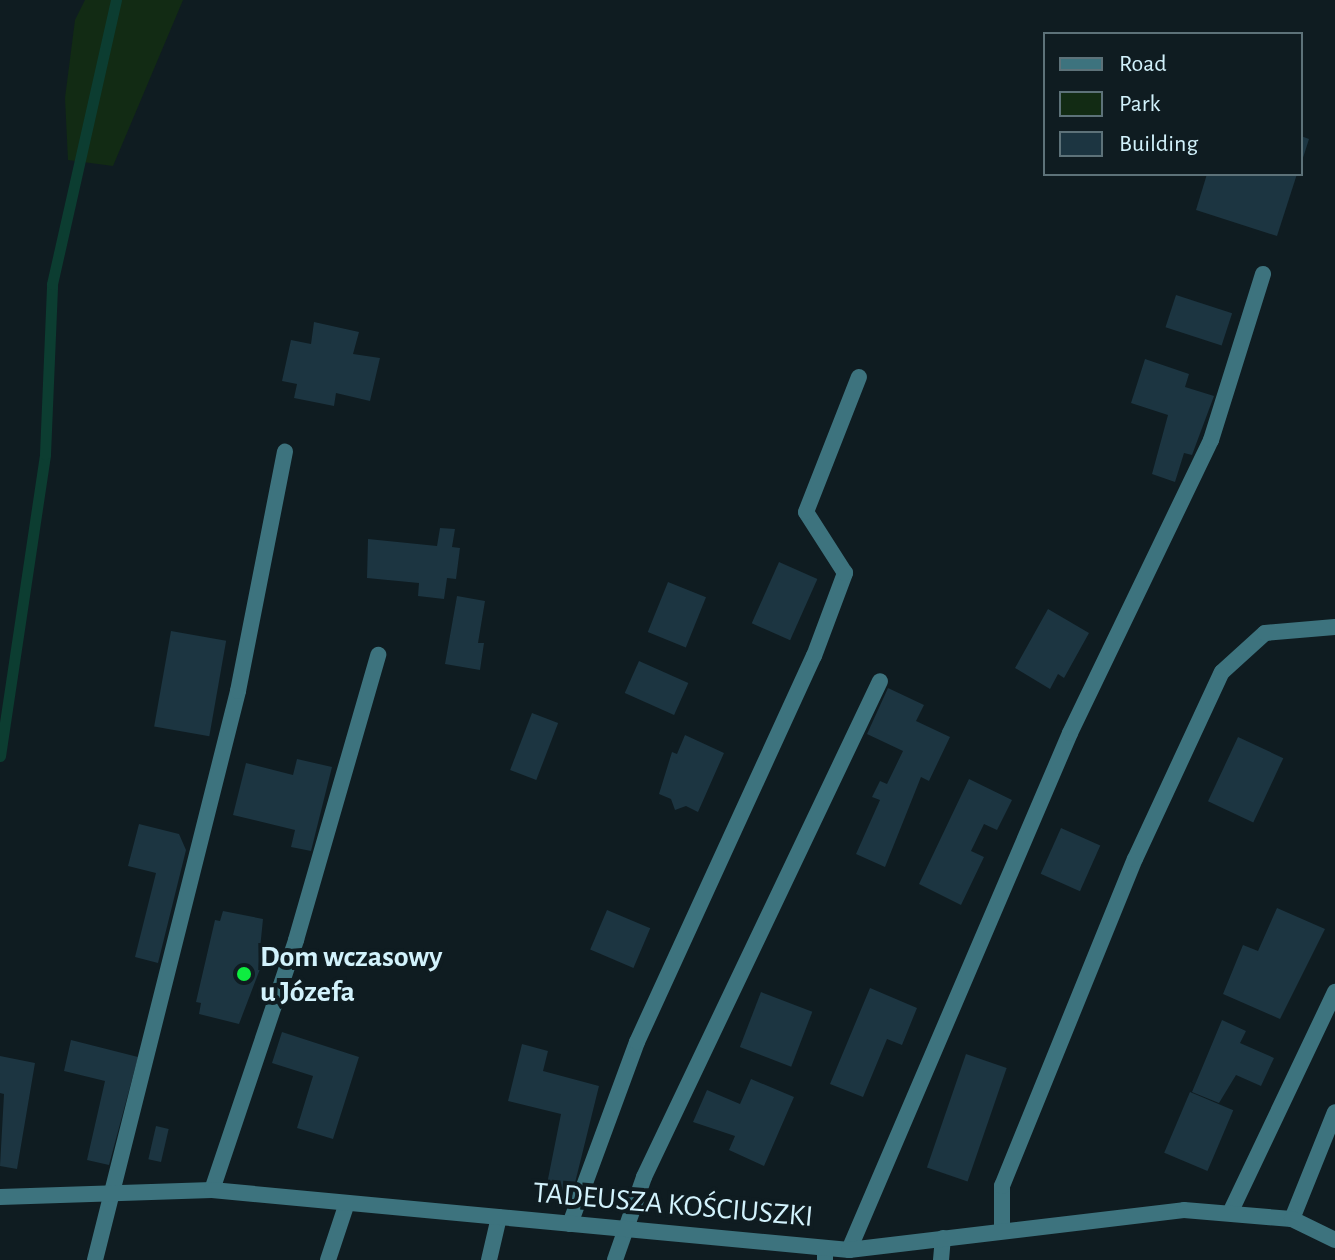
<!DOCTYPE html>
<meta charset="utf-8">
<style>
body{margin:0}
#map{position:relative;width:1335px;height:1260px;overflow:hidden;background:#0f1c21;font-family:"Alegreya Sans",sans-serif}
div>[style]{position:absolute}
.green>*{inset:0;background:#122b14}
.stream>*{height:11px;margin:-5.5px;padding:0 5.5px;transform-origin:5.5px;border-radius:5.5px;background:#0c3d31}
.building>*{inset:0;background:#1c3541;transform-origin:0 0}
.service>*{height:16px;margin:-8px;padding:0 8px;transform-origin:8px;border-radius:8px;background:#3d737e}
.minor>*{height:16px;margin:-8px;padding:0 8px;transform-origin:8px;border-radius:8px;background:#3d737e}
.dots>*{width:22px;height:22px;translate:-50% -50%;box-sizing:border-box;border:4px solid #0f1c21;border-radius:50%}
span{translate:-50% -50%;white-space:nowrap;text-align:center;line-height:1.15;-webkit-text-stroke:8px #0f1c21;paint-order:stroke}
.poi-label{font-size:30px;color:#d2f2fc;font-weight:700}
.left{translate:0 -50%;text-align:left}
.street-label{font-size:30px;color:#d2f2fc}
.legend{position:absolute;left:1043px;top:32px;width:260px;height:144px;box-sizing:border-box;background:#0f1c21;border:2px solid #5d7279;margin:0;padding:10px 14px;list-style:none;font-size:24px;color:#d2f2fc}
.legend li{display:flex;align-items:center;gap:16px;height:40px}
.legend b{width:40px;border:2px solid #5d7279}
</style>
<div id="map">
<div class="green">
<i style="clip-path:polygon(85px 0,183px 0,113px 166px,68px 160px,65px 98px,75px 20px)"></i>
</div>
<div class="stream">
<i style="left:0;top:756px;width:305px;rotate:-81.5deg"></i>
<i style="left:45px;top:454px;width:170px;rotate:-87.6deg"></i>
<i style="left:52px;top:284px;width:291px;rotate:-77.3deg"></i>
</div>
<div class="building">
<i style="clip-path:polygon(1301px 136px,1309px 139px,1302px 161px,1301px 161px)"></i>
<i style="clip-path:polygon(1207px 174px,1297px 174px,1277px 236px,1196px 210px)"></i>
<i style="left:1176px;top:295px;width:59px;height:34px;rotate:18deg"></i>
<i style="clip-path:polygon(314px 322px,359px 332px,353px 354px,380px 358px,370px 401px,336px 393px,334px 406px,294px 398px,297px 384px,282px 381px,291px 340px,311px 344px)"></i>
<i style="clip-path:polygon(1145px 359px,1189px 374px,1185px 387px,1214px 396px,1192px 455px,1184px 453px,1175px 482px,1152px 474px,1168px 415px,1131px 403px)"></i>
<i style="clip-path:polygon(440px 528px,455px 529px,452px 547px,460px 548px,456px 579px,447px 578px,444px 599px,418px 596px,419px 583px,367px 578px,368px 539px,437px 546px)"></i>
<i style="left:779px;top:562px;width:42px;height:67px;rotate:24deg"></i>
<i style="left:668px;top:582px;width:41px;height:54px;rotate:22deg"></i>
<i style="clip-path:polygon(457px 596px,485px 601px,478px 643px,484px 643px,480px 670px,445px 664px)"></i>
<i style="clip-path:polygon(1048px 609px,1089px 633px,1064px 678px,1058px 674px,1050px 689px,1015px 668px)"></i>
<i style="left:171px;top:631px;width:56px;height:97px;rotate:10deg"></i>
<i style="left:639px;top:661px;width:54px;height:35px;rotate:24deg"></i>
<i style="clip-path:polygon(888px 688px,924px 705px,916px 721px,950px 737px,929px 781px,921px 777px,885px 867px,856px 854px,880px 800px,872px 797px,880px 781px,887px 784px,903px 751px,867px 734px)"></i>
<i style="left:532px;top:713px;width:28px;height:61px;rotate:21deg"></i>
<i style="clip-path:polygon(685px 735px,724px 753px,698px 812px,686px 806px,675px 810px,671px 799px,659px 794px,672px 752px,677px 754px)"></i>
<i style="left:1238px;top:737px;width:50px;height:71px;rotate:25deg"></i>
<i style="clip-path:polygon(297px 759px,332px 767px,311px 851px,291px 847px,295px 830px,233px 815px,246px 763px,293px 775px)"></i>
<i style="clip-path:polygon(969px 779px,1012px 800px,997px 830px,984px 824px,971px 851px,984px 857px,961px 905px,919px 884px)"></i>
<i style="clip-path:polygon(139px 824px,179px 834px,186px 850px,158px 963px,135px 957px,156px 873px,128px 866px)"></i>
<i style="left:1061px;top:828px;width:43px;height:50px;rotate:24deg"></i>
<i style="clip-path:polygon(1277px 908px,1325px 929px,1280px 1019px,1223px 994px,1243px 945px,1258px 951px)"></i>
<i style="left:607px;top:910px;width:47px;height:43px;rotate:23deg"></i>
<i style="clip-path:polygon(223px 911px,263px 919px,259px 959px,270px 961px,268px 970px,260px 969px,239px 1024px,199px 1014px,201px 1003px,196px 1002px,215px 920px,220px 921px)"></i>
<i style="clip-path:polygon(870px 988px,917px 1008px,902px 1045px,887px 1039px,863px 1097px,830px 1084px)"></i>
<i style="left:761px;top:992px;width:55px;height:59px;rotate:21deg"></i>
<i style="clip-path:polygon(1222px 1020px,1246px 1031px,1240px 1043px,1274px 1058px,1261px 1086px,1236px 1075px,1219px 1103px,1192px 1092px)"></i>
<i style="clip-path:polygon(282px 1032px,359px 1057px,333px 1139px,297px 1128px,313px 1076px,272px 1063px)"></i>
<i style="clip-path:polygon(71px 1040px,138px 1057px,109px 1165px,87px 1160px,105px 1081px,64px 1071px)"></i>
<i style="clip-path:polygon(522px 1044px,548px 1051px,543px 1071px,599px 1086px,572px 1195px,546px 1189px,561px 1114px,508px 1101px)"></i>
<i style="left:966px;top:1054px;width:43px;height:120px;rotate:19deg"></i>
<i style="clip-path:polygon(0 1056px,35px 1063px,17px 1169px,0 1166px,4px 1094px,0 1093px)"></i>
<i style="clip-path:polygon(751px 1079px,794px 1097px,764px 1166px,729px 1150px,735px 1136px,693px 1122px,707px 1090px,740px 1104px)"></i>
<i style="left:1190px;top:1092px;width:47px;height:66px;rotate:23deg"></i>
<i style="left:156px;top:1126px;width:13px;height:34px;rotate:13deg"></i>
</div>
<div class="service">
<i style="left:212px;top:1190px;width:264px;rotate:-71.4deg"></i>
<i style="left:296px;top:940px;width:297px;rotate:-73.9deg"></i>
<i style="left:1230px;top:1213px;width:245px;rotate:-64.6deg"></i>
<i style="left:1292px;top:1219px;width:115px;rotate:-68.1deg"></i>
<i style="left:570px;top:1224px;width:194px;rotate:-69.8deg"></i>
<i style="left:637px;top:1042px;width:425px;rotate:-65.4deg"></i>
<i style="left:814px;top:656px;width:89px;rotate:-69.5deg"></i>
<i style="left:845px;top:573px;width:72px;rotate:-122.6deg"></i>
<i style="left:806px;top:512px;width:145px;rotate:-68.6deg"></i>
<i style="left:1002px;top:1231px;width:45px;rotate:-90deg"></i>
<i style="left:1002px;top:1186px;width:353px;rotate:-67.9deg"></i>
<i style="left:1135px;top:859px;width:206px;rotate:-65.1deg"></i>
<i style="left:1222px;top:672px;width:58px;rotate:-42.2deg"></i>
<i style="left:1265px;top:633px;width:70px;rotate:-4.9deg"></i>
<i style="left:849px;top:1250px;width:562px;rotate:-66.85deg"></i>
<i style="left:1070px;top:733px;width:325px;rotate:-64.3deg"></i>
<i style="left:1211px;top:440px;width:174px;rotate:-72.6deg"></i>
<i style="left:95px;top:1260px;width:587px;rotate:-75.89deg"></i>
<i style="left:238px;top:691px;width:244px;rotate:-78.9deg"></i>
<i style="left:328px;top:1260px;width:60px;rotate:-71.6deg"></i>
<i style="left:489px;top:1260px;width:44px;rotate:-76.9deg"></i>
<i style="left:615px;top:1260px;width:88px;rotate:-70.7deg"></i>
<i style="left:644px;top:1177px;width:549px;rotate:-64.55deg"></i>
<i style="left:825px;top:1260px;width:12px;rotate:-90deg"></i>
<i style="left:941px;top:1260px;width:22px;rotate:-85deg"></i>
</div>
<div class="minor">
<i style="left:0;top:1197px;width:212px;rotate:-1.9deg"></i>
<i style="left:212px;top:1190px;width:640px;rotate:5.38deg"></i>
<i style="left:849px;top:1250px;width:337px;rotate:-6.8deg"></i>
<i style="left:1184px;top:1210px;width:108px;rotate:4.8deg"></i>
<i style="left:1292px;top:1219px;width:48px;rotate:26deg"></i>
</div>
<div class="dots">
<i style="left:244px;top:974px;background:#0eed40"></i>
</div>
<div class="poi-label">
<span class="left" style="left:260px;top:974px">Dom wczasowy<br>u Józefa</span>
</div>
<div class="street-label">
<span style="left:673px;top:1205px;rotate:5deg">TADEUSZA KOŚCIUSZKI</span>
</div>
<ul class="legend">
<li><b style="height:10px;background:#3d737e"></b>Road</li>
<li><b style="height:22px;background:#122b14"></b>Park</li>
<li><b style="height:22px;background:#1c3541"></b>Building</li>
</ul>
</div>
